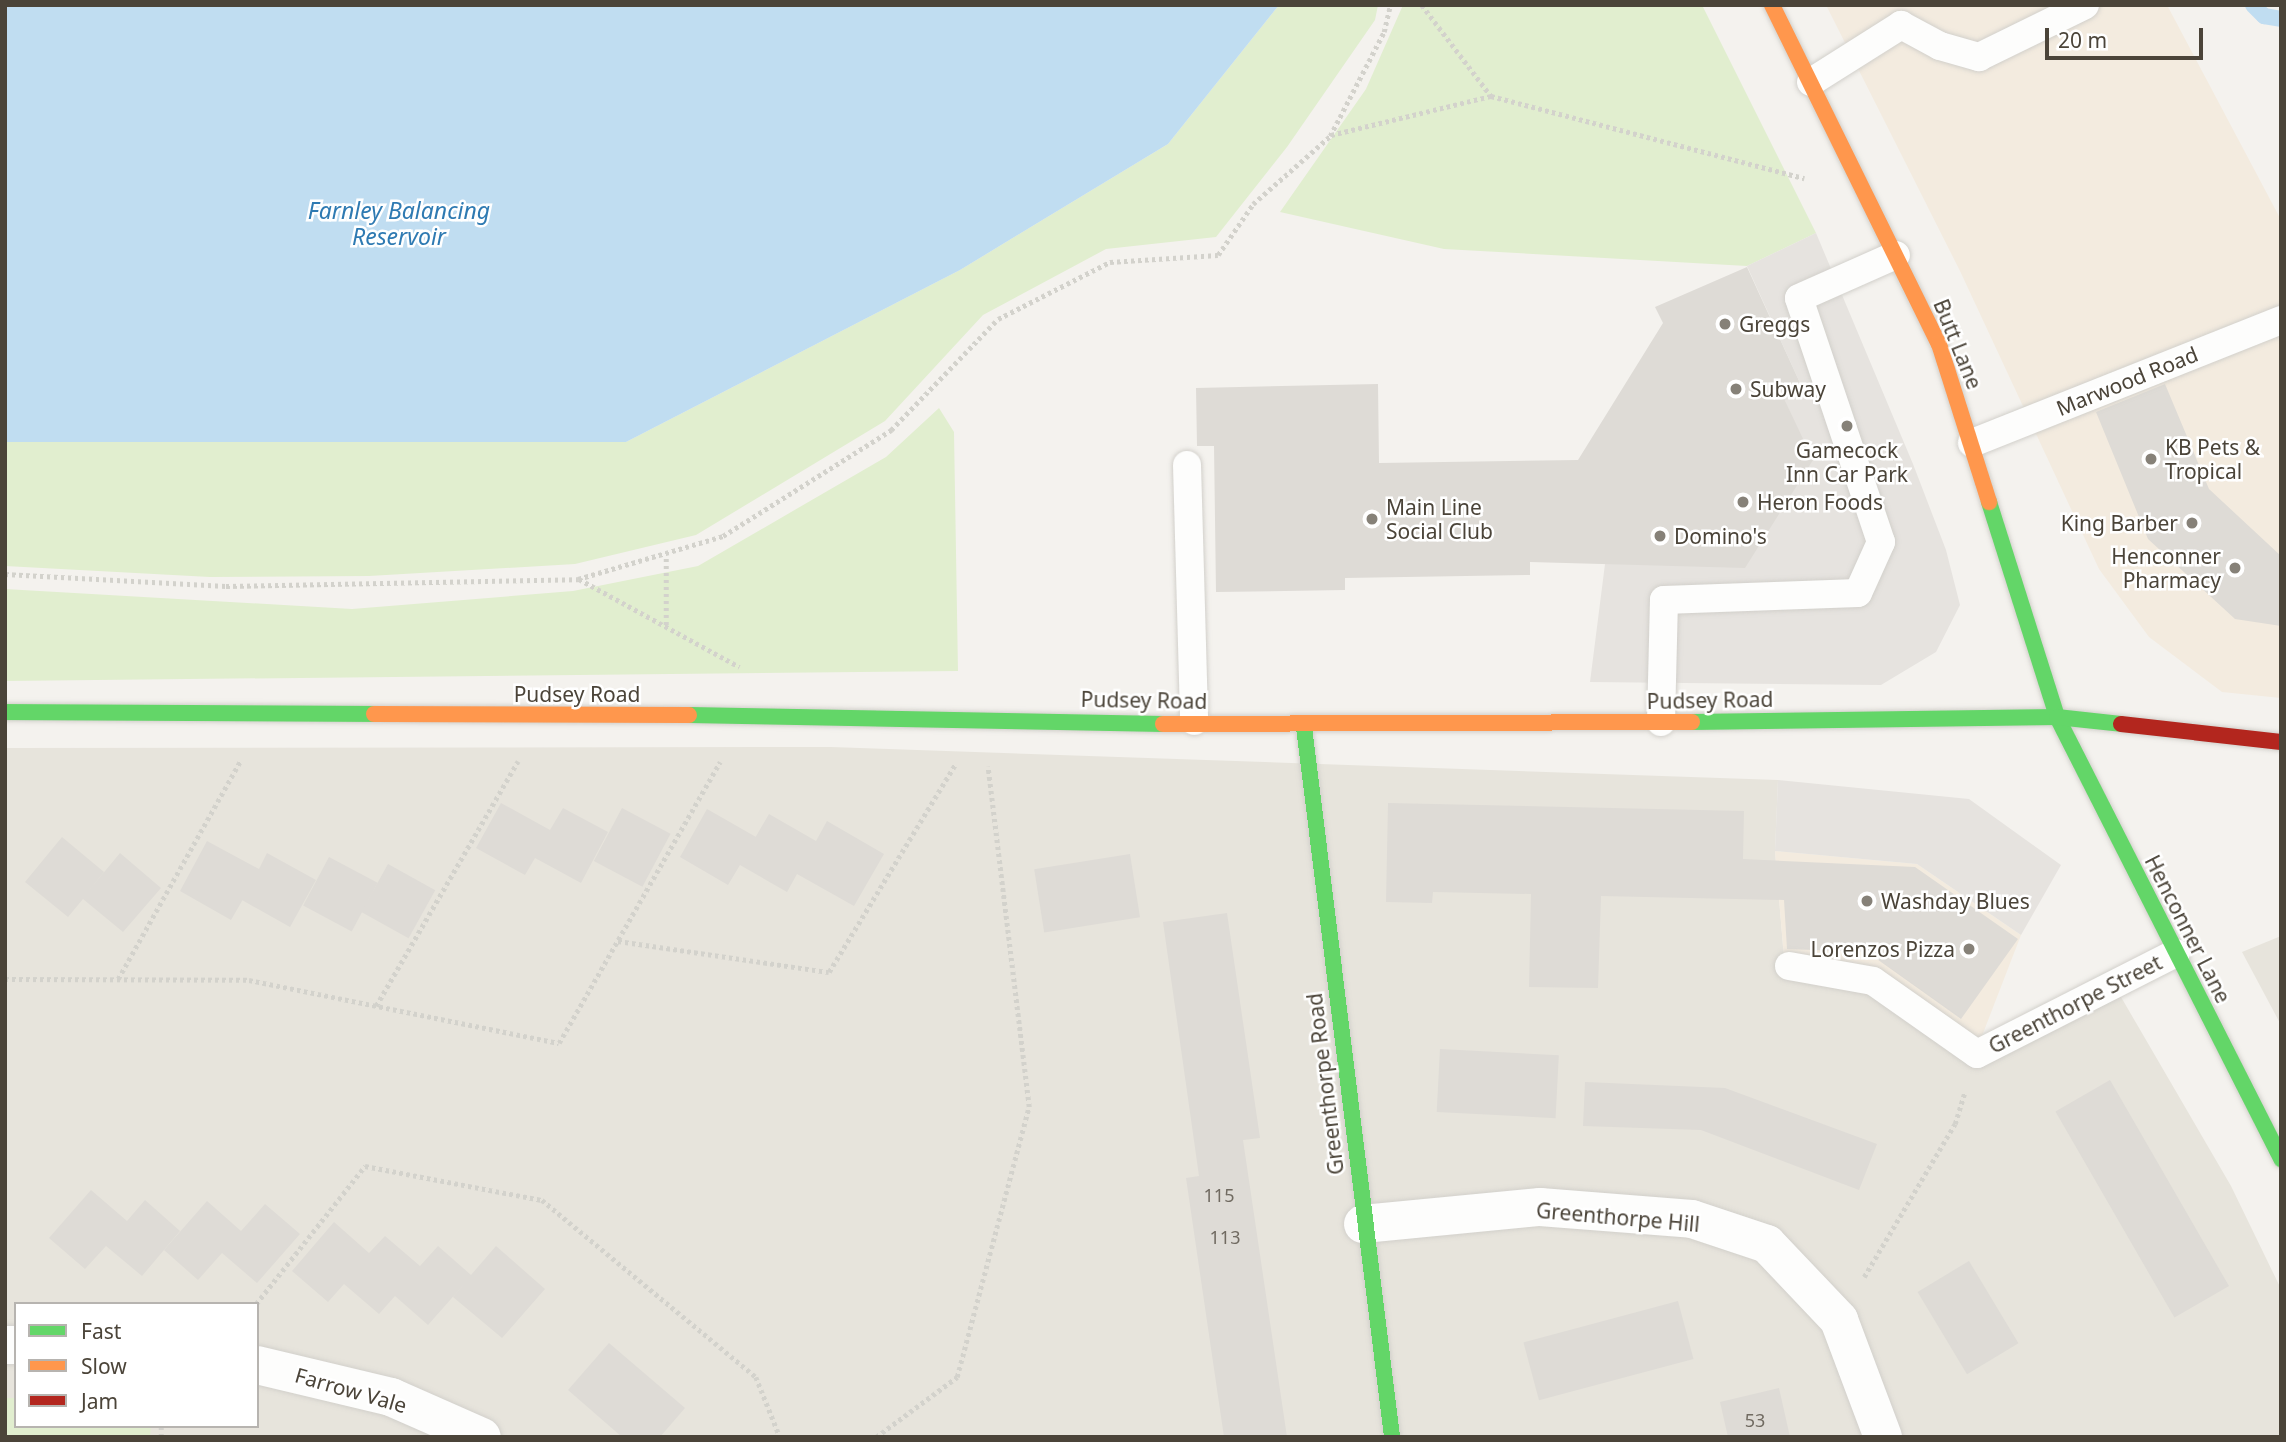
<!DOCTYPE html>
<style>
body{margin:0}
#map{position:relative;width:2286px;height:1442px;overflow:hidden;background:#f4f2ee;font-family:"Noto Sans",sans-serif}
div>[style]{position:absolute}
.residential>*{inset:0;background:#e7e4dc}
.commercial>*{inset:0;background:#f3ebdf}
.green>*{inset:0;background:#e1eecf}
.parking>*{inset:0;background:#e6e3df}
.water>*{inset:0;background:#c0ddf1}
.stream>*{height:16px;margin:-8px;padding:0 8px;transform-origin:8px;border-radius:8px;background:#c0ddf1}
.building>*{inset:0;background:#dedbd6;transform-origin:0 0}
.path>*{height:4.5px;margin-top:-2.25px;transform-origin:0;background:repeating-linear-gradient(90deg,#d3d2cc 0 3.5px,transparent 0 7px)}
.roads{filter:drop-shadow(0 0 2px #d2d0cb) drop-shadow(0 0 2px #d2d0cb)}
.lane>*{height:28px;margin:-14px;padding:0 14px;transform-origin:14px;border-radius:14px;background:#fdfdfc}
.street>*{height:38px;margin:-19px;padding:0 19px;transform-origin:19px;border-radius:19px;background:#fdfdfc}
.fast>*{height:16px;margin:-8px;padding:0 8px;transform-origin:8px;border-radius:8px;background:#63d668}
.slow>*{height:16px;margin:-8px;padding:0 8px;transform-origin:8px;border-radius:8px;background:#ff974d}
.jam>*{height:16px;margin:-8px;padding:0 8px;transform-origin:8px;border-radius:8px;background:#b3261e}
.dots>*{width:19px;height:19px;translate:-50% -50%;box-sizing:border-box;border:4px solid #fff;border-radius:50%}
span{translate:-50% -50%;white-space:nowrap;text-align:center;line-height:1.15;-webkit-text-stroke:5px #fff;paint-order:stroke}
.number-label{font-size:18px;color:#706a61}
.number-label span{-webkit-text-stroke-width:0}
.poi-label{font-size:21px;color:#4b4439}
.left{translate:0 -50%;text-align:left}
.right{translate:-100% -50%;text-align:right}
.street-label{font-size:21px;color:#4b4439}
.water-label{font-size:23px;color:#2e7ab2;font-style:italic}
.frame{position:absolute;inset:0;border:7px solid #4b4439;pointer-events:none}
.legend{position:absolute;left:14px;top:1302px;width:245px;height:126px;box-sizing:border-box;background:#fff;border:2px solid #b7b4b0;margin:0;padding:9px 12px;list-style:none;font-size:21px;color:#4b4439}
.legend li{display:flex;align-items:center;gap:14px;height:35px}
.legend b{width:35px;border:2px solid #b7b4b0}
.scale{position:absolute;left:2045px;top:28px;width:158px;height:32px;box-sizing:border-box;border:4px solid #4b4439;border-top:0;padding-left:9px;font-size:21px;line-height:24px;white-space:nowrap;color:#4b4439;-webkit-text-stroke:5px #fff;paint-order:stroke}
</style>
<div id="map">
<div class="residential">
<i style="clip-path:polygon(evenodd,831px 747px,1778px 780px,1775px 851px,1785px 970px,1871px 984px,1975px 1054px,2121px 997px,2231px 1186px,2281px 1289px,2281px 1437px,5px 1437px,5px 748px,831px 747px,16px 1304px,257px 1304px,257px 1426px,16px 1426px,16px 1304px)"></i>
<i style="clip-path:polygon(2281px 936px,2281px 1025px,2242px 952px)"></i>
</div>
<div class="commercial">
<i style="clip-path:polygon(1826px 5px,2167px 5px,2281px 220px,2281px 698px,2222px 692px,2149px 637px,2099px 569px,1960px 271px)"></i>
<i style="clip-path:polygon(1775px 851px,1917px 864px,2021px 935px,1975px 1054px,1871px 984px,1785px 970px)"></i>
</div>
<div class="green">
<i style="clip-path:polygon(1279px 5px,1378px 5px,1375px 20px,1287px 147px,1216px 237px,1106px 249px,983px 315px,885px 421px,696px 535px,575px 564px,369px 576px,210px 577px,5px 566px,5px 442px,626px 442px,960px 270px,1168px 144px)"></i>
<i style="clip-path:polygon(1403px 5px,1702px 5px,1816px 233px,1747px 266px,1444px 249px,1280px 212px,1366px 89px)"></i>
<i style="clip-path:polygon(939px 408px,954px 432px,958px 671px,5px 681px,5px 589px,352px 609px,573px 591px,698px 566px,886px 457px)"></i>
<i style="clip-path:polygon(5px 1398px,16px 1398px,16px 1426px,151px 1426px,150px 1437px,5px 1437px)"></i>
</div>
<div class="parking">
<i style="clip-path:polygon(1816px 233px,1913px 464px,1946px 550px,1960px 605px,1936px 652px,1881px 685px,1590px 682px,1605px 564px,1812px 461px,1781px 392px,1800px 383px,1747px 266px)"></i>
<i style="clip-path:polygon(1778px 780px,1969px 799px,2061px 865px,2021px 935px,1917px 864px,1775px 851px)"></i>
</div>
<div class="water">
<i style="clip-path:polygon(5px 5px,1279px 5px,1168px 144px,960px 270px,626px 442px,5px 442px)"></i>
</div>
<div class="stream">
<i style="left:2253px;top:5px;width:16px;rotate:45deg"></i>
<i style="left:2264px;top:16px;width:17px;rotate:10deg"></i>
</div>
<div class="building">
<i style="clip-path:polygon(1747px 267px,1800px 383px,1781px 392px,1813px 460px,1745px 568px,1530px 562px,1530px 575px,1345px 578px,1345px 590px,1216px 592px,1214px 446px,1197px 446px,1196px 388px,1378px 384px,1379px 463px,1578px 460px,1663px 323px,1655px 307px)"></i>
<i style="clip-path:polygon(2165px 384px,2209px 489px,2281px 556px,2281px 626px,2235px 619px,2148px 539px,2096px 412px)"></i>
<i style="clip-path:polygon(501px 803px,550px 830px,563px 808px,608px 832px,581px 883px,535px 858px,525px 875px,476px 848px)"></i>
<i style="clip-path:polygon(1388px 803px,1744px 811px,1743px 859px,1915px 867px,2018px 939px,1961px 1019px,1867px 952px,1787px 949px,1784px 900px,1601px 896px,1598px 988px,1529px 987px,1531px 894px,1433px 892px,1432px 903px,1386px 902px)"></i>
<i style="left:622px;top:808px;width:55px;height:60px;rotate:28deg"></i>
<i style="clip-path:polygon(707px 809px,756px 837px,744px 857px,769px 814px,816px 841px,827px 821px,884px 854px,854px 906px,797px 874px,787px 892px,740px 865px,728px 885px,680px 857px)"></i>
<i style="clip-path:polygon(62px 837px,104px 872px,86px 894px,120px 853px,161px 888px,123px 932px,83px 899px,68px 917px,25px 882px)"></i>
<i style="clip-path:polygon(207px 841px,259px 869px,267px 853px,316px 880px,290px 927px,242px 900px,246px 894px,231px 920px,180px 891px)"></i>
<i style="left:1130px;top:854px;width:64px;height:97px;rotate:81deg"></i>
<i style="left:329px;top:857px;width:55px;height:55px;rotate:28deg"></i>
<i style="left:388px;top:864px;width:54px;height:55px;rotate:29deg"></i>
<i style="clip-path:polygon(1227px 913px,1260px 1138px,1243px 1140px,1287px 1437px,1224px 1437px,1186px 1178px,1199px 1176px,1163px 922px)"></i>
<i style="left:1440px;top:1049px;width:119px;height:63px;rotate:3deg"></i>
<i style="left:2110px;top:1080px;width:238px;height:63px;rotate:60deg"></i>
<i style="clip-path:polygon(1585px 1082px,1725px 1088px,1877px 1144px,1859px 1190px,1701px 1130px,1583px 1126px)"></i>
<i style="clip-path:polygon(91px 1190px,127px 1221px,145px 1200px,180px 1231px,142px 1276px,106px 1246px,85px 1269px,49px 1238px)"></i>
<i style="clip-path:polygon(207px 1201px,241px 1231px,265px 1204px,300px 1234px,257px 1283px,222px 1253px,198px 1280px,164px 1250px)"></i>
<i style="clip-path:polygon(334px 1222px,369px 1253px,385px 1236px,420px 1266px,438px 1246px,471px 1275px,496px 1246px,545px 1289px,502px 1338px,453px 1297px,466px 1282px,428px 1325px,395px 1296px,379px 1314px,344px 1284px,328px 1302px,292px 1271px)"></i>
<i style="left:1969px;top:1261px;width:96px;height:60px;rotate:59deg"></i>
<i style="left:1678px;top:1301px;width:60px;height:160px;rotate:75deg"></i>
<i style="clip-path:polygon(609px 1343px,685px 1408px,660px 1437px,622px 1437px,568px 1390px)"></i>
<i style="clip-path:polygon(1779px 1388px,1790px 1437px,1728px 1437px,1720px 1402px)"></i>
</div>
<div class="path">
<i style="left:1422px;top:5px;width:114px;rotate:52.8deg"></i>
<i style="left:1331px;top:135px;width:165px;rotate:-13.7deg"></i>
<i style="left:1491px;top:96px;width:324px;rotate:14.7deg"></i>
<i style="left:5px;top:574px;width:221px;rotate:3.1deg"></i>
<i style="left:226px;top:586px;width:352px;rotate:-1.1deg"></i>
<i style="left:578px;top:579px;width:151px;rotate:-16.5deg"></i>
<i style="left:723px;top:536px;width:199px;rotate:-32.2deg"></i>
<i style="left:891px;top:430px;width:154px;rotate:-46.1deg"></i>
<i style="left:998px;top:319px;width:126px;rotate:-27deg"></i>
<i style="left:1110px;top:262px;width:108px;rotate:-3.7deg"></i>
<i style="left:1218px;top:255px;width:62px;rotate:-55.5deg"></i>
<i style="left:1253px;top:204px;width:103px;rotate:-41.4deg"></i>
<i style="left:1330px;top:136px;width:117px;rotate:-62.6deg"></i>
<i style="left:1384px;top:32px;width:28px;rotate:-77deg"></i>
<i style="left:579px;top:579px;width:183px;rotate:28.7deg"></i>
<i style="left:666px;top:625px;width:69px;rotate:-90deg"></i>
<i style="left:618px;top:941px;width:213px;rotate:8.4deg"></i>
<i style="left:829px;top:972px;width:242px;rotate:-58.7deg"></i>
<i style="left:5px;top:979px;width:244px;rotate:0.2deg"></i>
<i style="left:249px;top:980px;width:316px;rotate:11.5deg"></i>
<i style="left:559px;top:1043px;width:324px;rotate:-60.2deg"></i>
<i style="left:118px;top:979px;width:251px;rotate:-60.7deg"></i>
<i style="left:376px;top:1006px;width:283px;rotate:-59.9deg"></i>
<i style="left:1864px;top:1277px;width:178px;rotate:-59.3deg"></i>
<i style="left:1955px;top:1124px;width:34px;rotate:-73deg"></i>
<i style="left:256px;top:1304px;width:176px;rotate:-51.7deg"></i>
<i style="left:365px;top:1166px;width:180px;rotate:10.9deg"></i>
<i style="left:542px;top:1200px;width:278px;rotate:39.6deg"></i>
<i style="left:756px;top:1377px;width:65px;rotate:68.2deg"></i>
<i style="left:161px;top:1437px;width:11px;rotate:-90deg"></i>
<i style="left:876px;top:1437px;width:101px;rotate:-36.5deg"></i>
<i style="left:957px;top:1377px;width:279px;rotate:-75.1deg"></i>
<i style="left:1029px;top:1107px;width:343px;rotate:-96.9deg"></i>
</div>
<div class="roads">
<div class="lane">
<i style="left:1811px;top:82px;width:107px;rotate:-32.3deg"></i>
<i style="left:1901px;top:25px;width:44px;rotate:28.3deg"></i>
<i style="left:1940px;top:46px;width:41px;rotate:15.8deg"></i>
<i style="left:1979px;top:57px;width:118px;rotate:-26.1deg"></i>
<i style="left:1972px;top:443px;width:333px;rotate:-21.7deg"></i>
<i style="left:1187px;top:465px;width:256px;rotate:88.4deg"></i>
<i style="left:1661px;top:722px;width:122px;rotate:-88.6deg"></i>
<i style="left:1664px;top:600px;width:194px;rotate:-2.1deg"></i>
<i style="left:1858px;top:593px;width:56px;rotate:-65.7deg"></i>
<i style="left:1881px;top:542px;width:257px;rotate:-108.6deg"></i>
<i style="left:1799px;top:298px;width:106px;rotate:-23.9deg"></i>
<i style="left:1789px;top:966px;width:85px;rotate:10.1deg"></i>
<i style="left:1873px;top:981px;width:127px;rotate:35.1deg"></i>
<i style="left:1977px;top:1054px;width:223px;rotate:-26.9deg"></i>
</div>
<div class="street">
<i style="left:1363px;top:1224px;width:178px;rotate:-5.5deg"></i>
<i style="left:1540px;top:1207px;width:152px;rotate:4.5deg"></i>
<i style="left:1692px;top:1219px;width:79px;rotate:18.4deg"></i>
<i style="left:1767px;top:1244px;width:105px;rotate:46.5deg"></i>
<i style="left:1839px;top:1320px;width:125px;rotate:69.4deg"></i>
<i style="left:5px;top:1345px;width:11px"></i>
<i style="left:257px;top:1365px;width:138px;rotate:13.4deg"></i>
<i style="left:391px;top:1397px;width:99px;rotate:23.7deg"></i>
</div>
<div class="fast">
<i style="left:1989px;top:502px;width:225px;rotate:72.4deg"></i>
<i style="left:2057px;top:717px;width:496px;rotate:63.1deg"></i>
<i style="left:5px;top:712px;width:369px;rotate:0.3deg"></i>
<i style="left:689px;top:715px;width:474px;rotate:1.1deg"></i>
<i style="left:1692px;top:722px;width:365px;rotate:-0.8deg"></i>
<i style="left:2057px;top:717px;width:64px;rotate:6.2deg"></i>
<i style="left:1304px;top:727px;width:715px;rotate:82.93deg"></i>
</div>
<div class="slow">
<i style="left:1772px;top:5px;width:378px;rotate:63.8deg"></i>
<i style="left:1939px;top:344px;width:166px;rotate:72.4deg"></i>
<i style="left:374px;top:714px;width:315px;rotate:0.2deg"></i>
<i style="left:1163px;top:724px;width:529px;rotate:-0.22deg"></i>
</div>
<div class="jam">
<i style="left:2121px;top:724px;width:161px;rotate:6.4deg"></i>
</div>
</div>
<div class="dots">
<i style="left:1725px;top:324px;background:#868178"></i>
<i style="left:1736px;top:389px;background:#868178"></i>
<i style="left:1847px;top:426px;background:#868178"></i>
<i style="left:2151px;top:459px;background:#868178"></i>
<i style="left:1743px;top:502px;background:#868178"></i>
<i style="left:1372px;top:519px;background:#868178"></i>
<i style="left:2192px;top:523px;background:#868178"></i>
<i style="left:1660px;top:536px;background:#868178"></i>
<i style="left:2235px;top:568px;background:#868178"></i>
<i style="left:1867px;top:901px;background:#868178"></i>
<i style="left:1969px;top:949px;background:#868178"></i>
</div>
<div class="number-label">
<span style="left:1219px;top:1195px">115</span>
<span style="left:1225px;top:1237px">113</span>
<span style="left:1755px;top:1420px">53</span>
</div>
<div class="poi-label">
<span class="left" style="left:1739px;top:324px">Greggs</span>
<span class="left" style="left:1750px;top:389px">Subway</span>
<span class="left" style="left:2165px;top:459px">KB Pets &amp;<br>Tropical</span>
<span style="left:1847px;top:462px">Gamecock<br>Inn Car Park</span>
<span class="left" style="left:1757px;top:502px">Heron Foods</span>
<span class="left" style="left:1386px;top:519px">Main Line<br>Social Club</span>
<span class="right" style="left:2178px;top:523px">King Barber</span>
<span class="left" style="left:1674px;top:536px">Domino's</span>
<span class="right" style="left:2221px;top:568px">Henconner<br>Pharmacy</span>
<span class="left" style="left:1881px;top:901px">Washday Blues</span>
<span class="right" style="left:1955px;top:949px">Lorenzos Pizza</span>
</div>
<div class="street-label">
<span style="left:1958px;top:344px;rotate:68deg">Butt Lane</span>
<span style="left:2127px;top:381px;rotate:-22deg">Marwood Road</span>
<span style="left:577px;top:694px">Pudsey Road</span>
<span style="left:1144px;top:700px;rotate:1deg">Pudsey Road</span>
<span style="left:1710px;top:700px;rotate:-1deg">Pudsey Road</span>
<span style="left:2188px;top:929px;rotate:63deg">Henconner Lane</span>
<span style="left:2075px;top:1004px;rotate:-27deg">Greenthorpe Street</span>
<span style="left:1325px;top:1084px;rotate:-97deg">Greenthorpe Road</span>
<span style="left:1618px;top:1217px;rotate:5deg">Greenthorpe Hill</span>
<span style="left:351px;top:1390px;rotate:16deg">Farrow Vale</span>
</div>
<div class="water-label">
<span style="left:399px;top:223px">Farnley Balancing<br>Reservoir</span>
</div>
<div class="frame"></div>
<ul class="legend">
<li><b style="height:9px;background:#63d668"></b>Fast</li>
<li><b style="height:9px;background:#ff974d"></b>Slow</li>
<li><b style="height:9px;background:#b3261e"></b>Jam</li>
</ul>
<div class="scale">20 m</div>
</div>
